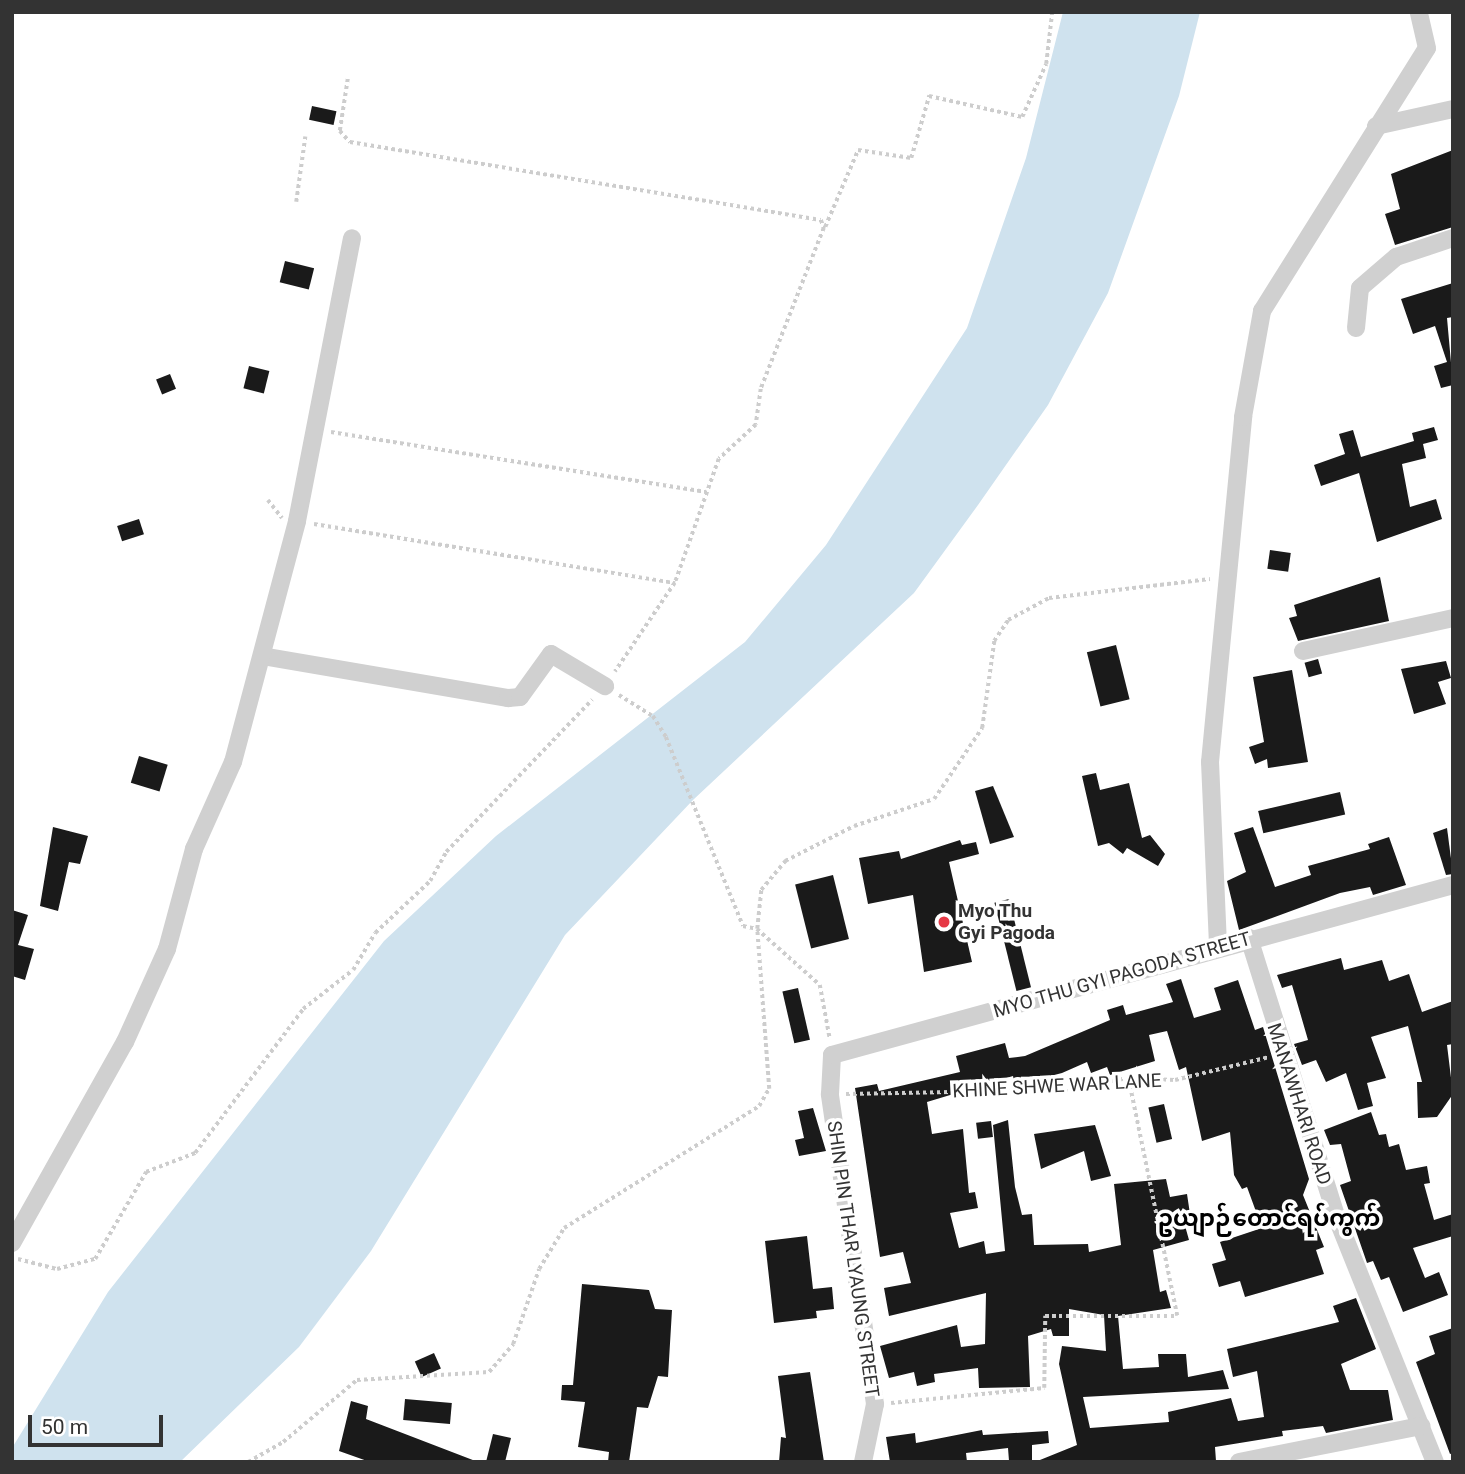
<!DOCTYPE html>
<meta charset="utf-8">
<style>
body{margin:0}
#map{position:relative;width:1465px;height:1474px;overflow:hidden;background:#fff;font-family:Roboto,"Noto Sans Myanmar",sans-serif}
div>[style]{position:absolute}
.water>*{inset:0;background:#cfe2ee}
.building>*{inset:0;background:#1a1a1a;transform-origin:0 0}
.path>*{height:3.5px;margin-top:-1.75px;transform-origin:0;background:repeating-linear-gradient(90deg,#cdcdcd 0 3.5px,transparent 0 7px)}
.minor>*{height:18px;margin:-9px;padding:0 9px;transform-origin:9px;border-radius:9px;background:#d0d0d0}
.dots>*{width:19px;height:19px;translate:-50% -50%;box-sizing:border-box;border:4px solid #fff;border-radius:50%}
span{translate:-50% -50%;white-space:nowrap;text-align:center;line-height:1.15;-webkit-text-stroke:7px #fff;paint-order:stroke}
.poi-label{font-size:19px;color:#333;font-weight:700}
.left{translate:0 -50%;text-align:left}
.street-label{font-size:19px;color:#333}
.quarter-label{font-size:23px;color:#000;font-weight:700}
.frame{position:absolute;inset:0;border:14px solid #333;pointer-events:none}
.scale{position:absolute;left:28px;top:1415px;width:135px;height:32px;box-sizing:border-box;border:4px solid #333;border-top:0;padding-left:9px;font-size:21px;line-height:24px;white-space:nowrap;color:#333;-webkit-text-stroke:5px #fff;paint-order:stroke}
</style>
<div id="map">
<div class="water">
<i style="clip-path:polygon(1063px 12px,1200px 12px,1179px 96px,1108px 293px,1048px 405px,978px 505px,914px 593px,693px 800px,565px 935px,371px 1251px,299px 1347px,180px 1462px,12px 1462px,12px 1448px,108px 1292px,384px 941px,496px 836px,745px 642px,826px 545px,967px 328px,1026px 158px)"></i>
</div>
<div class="building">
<i style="left:312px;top:106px;width:25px;height:14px;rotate:12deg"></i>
<i style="clip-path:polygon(1453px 150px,1453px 227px,1395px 245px,1385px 214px,1400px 209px,1391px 174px)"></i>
<i style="left:285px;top:261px;width:30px;height:22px;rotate:14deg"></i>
<i style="clip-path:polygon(1453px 283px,1453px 317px,1447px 318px,1453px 385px,1441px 388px,1434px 366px,1447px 362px,1435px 326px,1413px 334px,1401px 299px)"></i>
<i style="left:249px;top:366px;width:21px;height:23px;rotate:14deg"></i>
<i style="left:170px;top:374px;width:16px;height:15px;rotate:68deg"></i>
<i style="clip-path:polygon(1434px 427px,1438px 440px,1423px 444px,1426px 458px,1402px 464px,1410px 507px,1436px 499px,1442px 519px,1377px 542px,1359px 473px,1321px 486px,1314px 465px,1345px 454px,1339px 434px,1353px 430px,1361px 457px,1414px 441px,1412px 433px)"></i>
<i style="left:139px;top:519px;width:16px;height:23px;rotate:72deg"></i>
<i style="left:1270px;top:550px;width:21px;height:19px;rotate:8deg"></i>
<i style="clip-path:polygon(1380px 577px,1389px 621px,1298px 641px,1289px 618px,1297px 616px,1294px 605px)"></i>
<i style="left:1116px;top:645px;width:56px;height:30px;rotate:76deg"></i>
<i style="left:1318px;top:659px;width:15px;height:14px;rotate:74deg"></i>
<i style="clip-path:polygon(1446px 661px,1451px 678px,1438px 682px,1446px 704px,1414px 714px,1401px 669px)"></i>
<i style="clip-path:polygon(1292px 670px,1308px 762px,1268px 768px,1267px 759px,1255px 764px,1249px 747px,1264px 742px,1253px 677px)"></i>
<i style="left:139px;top:756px;width:30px;height:28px;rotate:17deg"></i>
<i style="clip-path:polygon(1096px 773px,1100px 790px,1129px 783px,1142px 838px,1150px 835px,1165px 854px,1158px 866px,1127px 848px,1123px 854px,1109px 843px,1098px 846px,1082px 776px)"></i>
<i style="clip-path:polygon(993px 786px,1014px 837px,990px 844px,975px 791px)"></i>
<i style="left:1340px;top:792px;width:23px;height:84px;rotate:77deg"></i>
<i style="clip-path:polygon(53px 827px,88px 836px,80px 864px,69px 862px,58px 911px,40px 906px)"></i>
<i style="clip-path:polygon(1253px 827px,1275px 887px,1311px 875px,1308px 866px,1370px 849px,1368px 844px,1389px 837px,1406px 885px,1373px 895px,1370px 887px,1340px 893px,1239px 930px,1227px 881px,1246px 872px,1234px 833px)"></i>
<i style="clip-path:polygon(1447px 828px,1453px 874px,1446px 875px,1433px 833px)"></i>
<i style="clip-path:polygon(960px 840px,962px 845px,976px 842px,979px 854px,949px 862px,972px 962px,924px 972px,913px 895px,868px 904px,859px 858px,899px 851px,901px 859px)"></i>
<i style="left:833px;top:875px;width:66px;height:39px;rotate:76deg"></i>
<i style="left:1009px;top:899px;width:91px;height:15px;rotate:76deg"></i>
<i style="clip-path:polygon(12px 910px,28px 915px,18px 945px,34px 949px,25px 980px,12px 976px)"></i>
<i style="clip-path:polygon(1341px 958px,1344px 970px,1382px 960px,1389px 981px,1409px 974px,1422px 1012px,1453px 1001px,1453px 1044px,1447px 1045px,1453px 1094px,1437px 1117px,1418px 1118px,1417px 1082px,1422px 1082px,1408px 1026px,1371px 1037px,1386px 1078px,1367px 1083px,1373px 1106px,1358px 1110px,1346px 1073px,1326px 1082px,1316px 1060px,1302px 1065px,1294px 1044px,1308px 1040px,1292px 985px,1282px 988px,1277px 975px)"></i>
<i style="clip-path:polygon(1181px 979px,1194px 1018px,1221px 1010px,1214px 988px,1238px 980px,1255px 1030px,1263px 1027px,1309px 1179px,1303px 1195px,1324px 1247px,1316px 1250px,1324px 1274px,1245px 1297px,1240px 1281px,1219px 1287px,1212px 1264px,1226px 1260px,1220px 1242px,1262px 1228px,1247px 1187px,1242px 1189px,1234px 1175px,1230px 1132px,1202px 1141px,1186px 1067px,1179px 1070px,1167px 1031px,1149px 1035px,1155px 1061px,1110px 1075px,1107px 1067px,1091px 1073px,1087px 1062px,1062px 1073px,1015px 1085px,1013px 1076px,927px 1102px,932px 1134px,963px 1129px,969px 1193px,975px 1192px,978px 1208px,950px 1213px,959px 1248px,984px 1241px,986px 1254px,1005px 1251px,993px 1125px,1008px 1120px,1015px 1187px,1022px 1215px,1032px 1214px,1034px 1245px,1088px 1244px,1089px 1252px,1121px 1245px,1114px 1184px,1166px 1179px,1170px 1197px,1187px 1194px,1190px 1214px,1182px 1215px,1189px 1240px,1153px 1250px,1160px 1292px,1166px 1290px,1171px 1308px,1118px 1316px,1123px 1369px,1159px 1367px,1158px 1354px,1186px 1354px,1188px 1377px,1223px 1370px,1229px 1389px,1083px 1397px,1090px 1428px,1169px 1422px,1168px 1412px,1231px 1398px,1238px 1421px,1264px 1417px,1257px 1371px,1233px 1377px,1227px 1349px,1339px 1322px,1333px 1306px,1356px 1298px,1376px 1349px,1341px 1364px,1350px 1390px,1388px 1390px,1393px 1420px,1326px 1433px,1323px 1426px,1282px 1431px,1283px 1436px,1215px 1447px,1216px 1461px,1035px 1462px,1077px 1445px,1059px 1364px,1062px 1346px,1106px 1351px,1104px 1315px,1069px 1309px,1069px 1336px,1053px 1336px,1051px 1329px,1028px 1336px,1030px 1387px,979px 1388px,978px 1368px,934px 1374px,935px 1382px,917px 1386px,914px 1372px,889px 1378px,880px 1346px,957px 1325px,961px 1347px,985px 1344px,986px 1293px,889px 1316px,884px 1288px,911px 1283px,903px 1252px,880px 1257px,855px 1088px,877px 1084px,879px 1091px,960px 1072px,956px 1056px,1005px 1043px,1009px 1058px,1025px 1056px,1110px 1020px,1107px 1010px,1123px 1005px,1126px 1015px,1173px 1002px,1166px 984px)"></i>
<i style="left:798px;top:988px;width:53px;height:16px;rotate:77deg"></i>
<i style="left:1164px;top:1104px;width:36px;height:16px;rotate:77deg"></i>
<i style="clip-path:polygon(813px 1108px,826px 1151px,799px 1156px,795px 1140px,804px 1138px,798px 1111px)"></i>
<i style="clip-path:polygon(1371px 1112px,1379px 1135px,1386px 1134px,1389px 1147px,1399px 1144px,1406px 1170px,1427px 1166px,1430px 1183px,1424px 1184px,1434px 1220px,1453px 1214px,1453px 1236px,1413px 1248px,1425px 1278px,1439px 1272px,1448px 1295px,1403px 1312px,1389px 1277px,1381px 1280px,1373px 1261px,1367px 1263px,1340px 1185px,1351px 1181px,1341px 1144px,1330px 1145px,1324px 1130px)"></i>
<i style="left:991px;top:1121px;width:16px;height:15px;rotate:83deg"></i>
<i style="clip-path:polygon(1095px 1125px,1111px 1176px,1091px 1181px,1084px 1151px,1041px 1169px,1034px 1134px)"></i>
<i style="clip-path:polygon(807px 1236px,813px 1289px,832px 1287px,834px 1309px,816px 1311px,817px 1318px,774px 1323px,765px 1241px)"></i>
<i style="clip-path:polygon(582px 1284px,649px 1290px,655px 1309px,672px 1310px,668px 1377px,658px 1376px,648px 1408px,637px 1407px,629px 1462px,608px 1462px,609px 1452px,578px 1447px,585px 1402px,561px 1400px,562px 1385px,573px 1385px)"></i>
<i style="clip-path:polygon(1453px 1328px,1453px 1453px,1450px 1454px,1416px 1362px,1435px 1354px,1429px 1336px)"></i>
<i style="left:434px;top:1353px;width:17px;height:21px;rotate:66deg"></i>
<i style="clip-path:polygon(810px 1372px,824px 1462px,779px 1462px,781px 1437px,786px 1438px,778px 1376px)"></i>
<i style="left:405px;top:1399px;width:47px;height:21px;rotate:5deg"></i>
<i style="clip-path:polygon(351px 1401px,368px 1406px,366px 1419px,478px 1462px,370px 1462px,339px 1451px)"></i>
<i style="clip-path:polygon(982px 1430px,983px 1435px,1048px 1431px,1049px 1443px,1032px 1445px,1032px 1460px,1009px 1461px,1008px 1448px,966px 1453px,967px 1462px,890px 1462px,886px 1437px,915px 1433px,916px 1443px)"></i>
<i style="clip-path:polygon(493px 1434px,511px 1438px,505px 1462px,486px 1462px)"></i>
</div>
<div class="path">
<i style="left:348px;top:79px;width:53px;rotate:98.7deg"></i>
<i style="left:340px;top:131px;width:15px;rotate:48deg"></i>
<i style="left:350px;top:142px;width:477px;rotate:9.4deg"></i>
<i style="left:821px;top:220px;width:9px;rotate:69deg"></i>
<i style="left:824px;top:228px;width:173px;rotate:111.4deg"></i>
<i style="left:761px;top:389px;width:36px;rotate:98deg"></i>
<i style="left:756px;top:425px;width:50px;rotate:137.4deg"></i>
<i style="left:719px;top:459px;width:132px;rotate:109.5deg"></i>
<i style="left:675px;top:583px;width:107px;rotate:124deg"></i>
<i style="left:296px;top:202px;width:66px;rotate:-82.1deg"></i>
<i style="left:825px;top:227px;width:84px;rotate:-66.8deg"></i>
<i style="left:858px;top:150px;width:54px;rotate:8.6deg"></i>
<i style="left:911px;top:158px;width:65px;rotate:-73.8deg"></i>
<i style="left:929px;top:96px;width:95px;rotate:12.7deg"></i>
<i style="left:1022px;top:117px;width:58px;rotate:-65.6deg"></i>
<i style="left:1046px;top:64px;width:52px;rotate:-83.4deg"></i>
<i style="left:331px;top:432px;width:380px;rotate:9.1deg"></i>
<i style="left:268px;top:500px;width:23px;rotate:52deg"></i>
<i style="left:314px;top:524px;width:366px;rotate:9.3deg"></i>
<i style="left:619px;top:695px;width:40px;rotate:32deg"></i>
<i style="left:653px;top:716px;width:25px;rotate:58deg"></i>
<i style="left:666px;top:737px;width:204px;rotate:67.8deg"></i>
<i style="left:743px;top:926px;width:14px;rotate:12deg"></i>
<i style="left:757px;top:929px;width:84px;rotate:41.6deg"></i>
<i style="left:820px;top:985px;width:55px;rotate:79.5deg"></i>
<i style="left:846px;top:1094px;width:218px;rotate:-1.1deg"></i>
<i style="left:1064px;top:1090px;width:65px;rotate:-10.6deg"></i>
<i style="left:1128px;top:1078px;width:47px;rotate:2.4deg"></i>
<i style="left:1175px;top:1080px;width:97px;rotate:-13.7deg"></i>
<i style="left:18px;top:1259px;width:40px;rotate:14.4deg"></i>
<i style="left:57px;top:1269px;width:39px;rotate:-15deg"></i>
<i style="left:95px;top:1259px;width:101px;rotate:-59.6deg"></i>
<i style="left:146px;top:1172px;width:53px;rotate:-21.2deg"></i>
<i style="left:195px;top:1153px;width:180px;rotate:-53.1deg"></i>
<i style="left:303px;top:1009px;width:63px;rotate:-38deg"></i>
<i style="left:353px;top:970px;width:43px;rotate:-59.3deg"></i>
<i style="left:375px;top:933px;width:76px;rotate:-43.4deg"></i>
<i style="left:430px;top:881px;width:33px;rotate:-61deg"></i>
<i style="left:446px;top:852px;width:211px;rotate:-46.2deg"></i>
<i style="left:891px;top:1403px;width:154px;rotate:-5.6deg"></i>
<i style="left:1044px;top:1388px;width:72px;rotate:-89.2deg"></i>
<i style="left:1045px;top:1316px;width:132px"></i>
<i style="left:1177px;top:1316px;width:243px;rotate:-101.6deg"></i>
<i style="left:248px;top:1462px;width:40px;rotate:-29.7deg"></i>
<i style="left:283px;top:1442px;width:97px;rotate:-40deg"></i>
<i style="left:357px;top:1380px;width:132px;rotate:-3.5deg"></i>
<i style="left:489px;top:1372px;width:37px;rotate:-49deg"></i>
<i style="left:513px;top:1344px;width:79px;rotate:-70.9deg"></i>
<i style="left:539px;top:1269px;width:48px;rotate:-58.6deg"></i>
<i style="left:564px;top:1228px;width:230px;rotate:-32deg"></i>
<i style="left:759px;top:1106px;width:20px;rotate:-60deg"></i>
<i style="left:769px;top:1089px;width:160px;rotate:-94.3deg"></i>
<i style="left:757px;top:929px;width:39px;rotate:-84deg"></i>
<i style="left:761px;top:890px;width:38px;rotate:-50deg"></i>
<i style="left:785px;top:861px;width:77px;rotate:-26.9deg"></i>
<i style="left:854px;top:826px;width:84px;rotate:-18.6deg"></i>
<i style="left:934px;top:799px;width:86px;rotate:-55.9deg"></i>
<i style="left:982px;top:728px;width:88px;rotate:-82.1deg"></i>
<i style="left:994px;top:641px;width:25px;rotate:-56deg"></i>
<i style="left:1008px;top:620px;width:47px;rotate:-28.2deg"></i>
<i style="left:1049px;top:598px;width:162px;rotate:-6.7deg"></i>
</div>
<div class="minor">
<i style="left:1376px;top:126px;width:79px;rotate:-12.4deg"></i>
<i style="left:1356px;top:328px;width:40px;rotate:-84.3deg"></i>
<i style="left:1360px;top:288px;width:48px;rotate:-40.7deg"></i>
<i style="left:1396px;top:257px;width:60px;rotate:-18.4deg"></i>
<i style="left:1303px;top:651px;width:154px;rotate:-12.4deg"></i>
<i style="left:262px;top:656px;width:250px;rotate:9.7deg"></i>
<i style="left:508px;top:698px;width:12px;rotate:-5deg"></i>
<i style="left:520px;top:697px;width:53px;rotate:-54.2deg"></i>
<i style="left:551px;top:654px;width:63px;rotate:30.7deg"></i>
<i style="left:1249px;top:938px;width:291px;rotate:72.6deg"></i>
<i style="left:1336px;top:1216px;width:265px;rotate:68.1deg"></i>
<i style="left:1218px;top:945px;width:183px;rotate:-92.5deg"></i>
<i style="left:1210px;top:762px;width:347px;rotate:-84.5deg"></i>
<i style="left:1243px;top:417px;width:108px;rotate:-79.8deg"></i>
<i style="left:1262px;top:311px;width:310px;rotate:-57.9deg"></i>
<i style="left:1427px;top:48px;width:37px;rotate:-103deg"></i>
<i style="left:12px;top:1243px;width:231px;rotate:-60.7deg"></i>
<i style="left:125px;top:1042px;width:102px;rotate:-65.7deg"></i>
<i style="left:167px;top:949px;width:104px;rotate:-74.9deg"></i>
<i style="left:194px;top:849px;width:95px;rotate:-65.9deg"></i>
<i style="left:233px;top:762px;width:249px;rotate:-75.1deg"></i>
<i style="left:297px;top:521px;width:288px;rotate:-79deg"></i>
<i style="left:863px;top:1462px;width:59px;rotate:-78.3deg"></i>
<i style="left:875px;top:1404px;width:313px;rotate:-98.3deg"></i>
<i style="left:830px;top:1094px;width:39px;rotate:-87deg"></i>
<i style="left:832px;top:1055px;width:644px;rotate:-15.31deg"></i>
<i style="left:1239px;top:1462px;width:186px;rotate:-11.2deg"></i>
</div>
<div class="dots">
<i style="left:944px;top:922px;background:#e63946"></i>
</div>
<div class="poi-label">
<span class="left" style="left:958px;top:922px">Myo Thu<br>Gyi Pagoda</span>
</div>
<div class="street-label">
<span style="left:1122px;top:975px;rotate:-16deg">MYO THU GYI PAGODA STREET</span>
<span style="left:1057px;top:1086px;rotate:-3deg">KHINE SHWE WAR LANE</span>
<span style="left:1299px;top:1104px;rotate:72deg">MANAWHARI ROAD</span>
<span style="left:853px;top:1259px;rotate:82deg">SHIN PIN THAR LYAUNG STREET</span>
</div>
<div class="quarter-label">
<span style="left:1269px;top:1219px">ဥယျာဉ်တောင်ရပ်ကွက်</span>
</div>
<div class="frame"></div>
<div class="scale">50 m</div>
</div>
